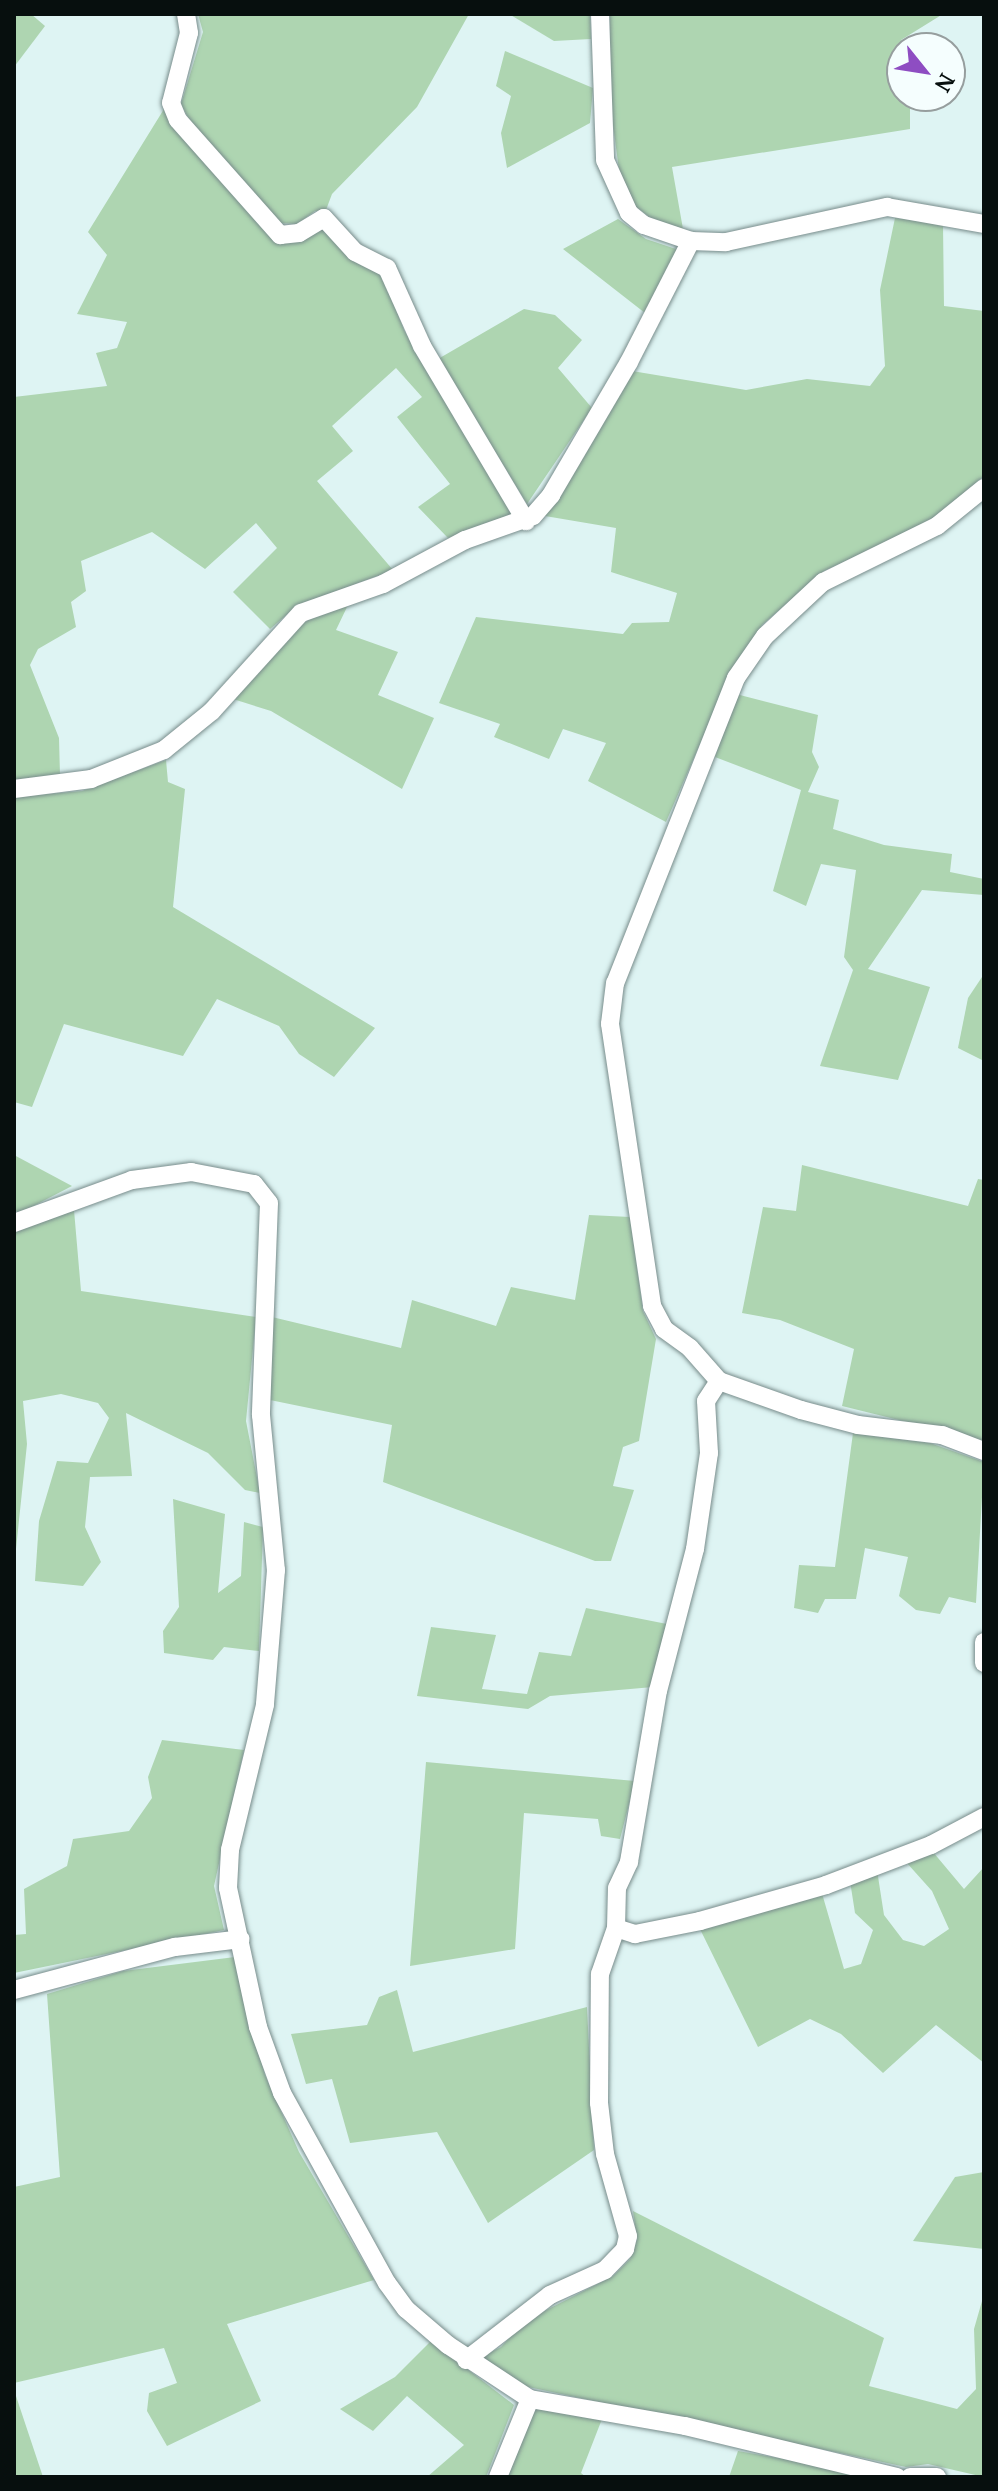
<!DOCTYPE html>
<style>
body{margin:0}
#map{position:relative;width:998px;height:2491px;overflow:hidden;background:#def4f3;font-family:"PT Serif",serif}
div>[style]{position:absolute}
.green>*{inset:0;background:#aed5b1}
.roads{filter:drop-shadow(0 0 2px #788c8b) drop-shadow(0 0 2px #788c8b)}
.minor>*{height:18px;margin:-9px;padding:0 9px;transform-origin:9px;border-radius:9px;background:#fff}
span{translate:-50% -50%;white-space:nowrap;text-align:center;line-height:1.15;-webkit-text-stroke:7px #f5fefe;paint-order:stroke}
.frame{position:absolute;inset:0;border:16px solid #070f0e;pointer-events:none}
.north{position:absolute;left:886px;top:32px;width:80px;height:80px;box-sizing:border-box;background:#f5fefe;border:2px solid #969e9e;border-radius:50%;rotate:120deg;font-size:22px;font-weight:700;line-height:32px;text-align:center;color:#070f0e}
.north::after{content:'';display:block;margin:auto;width:28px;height:36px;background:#8e4dc2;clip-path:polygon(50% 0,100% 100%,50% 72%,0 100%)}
</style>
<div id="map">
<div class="green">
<i style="clip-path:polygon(14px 14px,31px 14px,45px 26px,14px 67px)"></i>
<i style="clip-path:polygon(198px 14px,469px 14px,417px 107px,332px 194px,326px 210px,315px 211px,297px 224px,279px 223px,195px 131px,181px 104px,203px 32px)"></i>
<i style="clip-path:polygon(509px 14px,590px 14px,591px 39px,554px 41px)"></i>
<i style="clip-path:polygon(610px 14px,943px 14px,901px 40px,902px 96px,910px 96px,910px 129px,672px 167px,683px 229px,652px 219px,631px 203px,619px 170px,610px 102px)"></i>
<i style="clip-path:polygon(505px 51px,593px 88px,590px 123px,507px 168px,501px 133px,511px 96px,496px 86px)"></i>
<i style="clip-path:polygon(164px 109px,278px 242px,295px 242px,317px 226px,380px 269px,404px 330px,513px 515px,448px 538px,418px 507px,450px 484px,397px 417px,422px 397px,396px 368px,332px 426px,353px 451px,317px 481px,393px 570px,297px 606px,270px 629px,233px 592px,277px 548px,256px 523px,205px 569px,152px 532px,81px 561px,86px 591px,71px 602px,76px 627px,38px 649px,30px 665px,59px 738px,60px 775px,14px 780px,14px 397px,107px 386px,96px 353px,117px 348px,127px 322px,77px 314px,107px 255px,88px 232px)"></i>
<i style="clip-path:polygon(895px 218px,943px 224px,944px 306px,984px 311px,984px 476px,930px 522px,824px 571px,762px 625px,727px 682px,666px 822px,588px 781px,606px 743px,563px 729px,549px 759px,494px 737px,500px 724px,439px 703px,476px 617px,623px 634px,632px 623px,669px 622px,677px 593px,611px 572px,616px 528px,545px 516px,632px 371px,746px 390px,807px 379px,870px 386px,885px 366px,880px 290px)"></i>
<i style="clip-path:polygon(618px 219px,646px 239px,679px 250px,645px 313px,563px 249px)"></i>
<i style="clip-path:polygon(524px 309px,555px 315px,582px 340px,558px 368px,592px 408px,527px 504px,438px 359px)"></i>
<i style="clip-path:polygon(348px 605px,336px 630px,398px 652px,378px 695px,434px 718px,402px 789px,271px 711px,233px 699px,286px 634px,317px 615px)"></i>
<i style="clip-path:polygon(736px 694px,818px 715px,812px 752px,819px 767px,808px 792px,839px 800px,833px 829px,884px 845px,952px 854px,950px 872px,984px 879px,984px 895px,922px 890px,868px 969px,930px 987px,898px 1080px,820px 1066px,853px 970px,844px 957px,856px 870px,821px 864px,806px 906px,773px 891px,801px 790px,715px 757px)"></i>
<i style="clip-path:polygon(166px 760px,168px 782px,185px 789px,173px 907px,375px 1028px,334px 1077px,299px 1054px,279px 1026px,217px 999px,183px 1056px,64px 1024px,32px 1107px,14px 1102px,14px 797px,82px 791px)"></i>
<i style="clip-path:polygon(984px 974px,984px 1061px,958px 1048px,968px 998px)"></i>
<i style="clip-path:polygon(14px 1155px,72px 1186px,20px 1213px,14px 1210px)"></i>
<i style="clip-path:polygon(802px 1165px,968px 1206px,978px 1179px,984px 1180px,984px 1441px,842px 1406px,854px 1349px,780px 1320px,742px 1313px,763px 1207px,796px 1211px)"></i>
<i style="clip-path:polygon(74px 1210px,81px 1291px,256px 1317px,246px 1421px,260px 1493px,245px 1490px,208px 1453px,126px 1413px,132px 1476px,90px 1477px,85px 1527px,101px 1562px,83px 1586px,35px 1581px,39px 1521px,57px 1461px,88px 1463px,109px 1418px,98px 1403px,61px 1394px,23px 1401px,27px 1444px,14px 1568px,14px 1231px)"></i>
<i style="clip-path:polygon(589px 1215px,630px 1217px,643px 1311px,656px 1339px,639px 1441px,623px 1447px,613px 1486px,634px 1490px,611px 1561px,595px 1561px,383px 1482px,392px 1425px,270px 1400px,272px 1317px,401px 1348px,412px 1300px,496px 1326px,511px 1287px,575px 1300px)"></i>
<i style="clip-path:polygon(853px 1433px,930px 1443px,984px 1462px,976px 1603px,949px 1597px,940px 1614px,916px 1610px,899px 1596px,908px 1557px,865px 1548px,856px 1599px,825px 1599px,818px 1613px,794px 1608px,799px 1565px,835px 1567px)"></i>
<i style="clip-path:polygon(173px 1499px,225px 1514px,218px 1593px,241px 1576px,244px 1522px,263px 1527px,259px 1651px,224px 1647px,213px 1660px,164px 1653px,163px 1631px,179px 1607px)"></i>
<i style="clip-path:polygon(586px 1608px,672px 1625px,653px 1687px,550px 1696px,528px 1709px,417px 1696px,431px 1627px,496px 1635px,482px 1689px,527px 1694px,539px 1652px,571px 1656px)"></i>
<i style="clip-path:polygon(162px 1740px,244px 1750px,214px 1886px,224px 1930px,14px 1973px,14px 1935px,26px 1934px,24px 1889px,67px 1866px,73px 1839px,129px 1831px,152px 1798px,148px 1777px)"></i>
<i style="clip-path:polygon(426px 1762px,635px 1781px,620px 1839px,601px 1836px,598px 1819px,524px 1813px,515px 1949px,410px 1966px)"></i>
<i style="clip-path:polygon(933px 1852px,964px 1889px,984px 1867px,984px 2063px,936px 2025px,883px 2073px,841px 2034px,810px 2019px,758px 2047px,699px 1927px,821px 1890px,844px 1969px,861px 1964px,873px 1930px,855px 1913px,850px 1881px,877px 1870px,884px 1915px,903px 1940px,924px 1946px,949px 1929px,932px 1891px,906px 1862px)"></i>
<i style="clip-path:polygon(235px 1957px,265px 2075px,299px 2152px,374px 2280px,227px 2324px,261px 2401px,167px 2446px,147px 2411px,149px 2393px,177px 2383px,164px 2348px,14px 2383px,14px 2187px,60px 2177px,47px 1994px,123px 1971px)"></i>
<i style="clip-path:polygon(397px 1990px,413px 2052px,587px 2007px,594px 2150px,488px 2223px,437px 2132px,350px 2143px,332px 2079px,306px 2084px,291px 2034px,367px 2025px,379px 1997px)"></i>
<i style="clip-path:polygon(984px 2172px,984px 2249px,913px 2241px,955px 2177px)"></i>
<i style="clip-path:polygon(633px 2211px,884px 2338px,869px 2386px,957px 2409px,976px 2389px,974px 2329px,984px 2294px,984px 2477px,928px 2464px,906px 2467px,514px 2384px,475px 2360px,501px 2347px,525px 2321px,613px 2276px,630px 2259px,637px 2240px)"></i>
<i style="clip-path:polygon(431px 2341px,514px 2405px,486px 2477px,427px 2477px,464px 2445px,407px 2396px,373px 2431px,340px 2409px,395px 2377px)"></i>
<i style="clip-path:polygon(14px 2390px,43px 2477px,14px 2477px)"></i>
<i style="clip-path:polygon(533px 2406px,602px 2419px,581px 2473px,586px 2477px,508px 2477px,515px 2442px)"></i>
<i style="clip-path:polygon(738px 2451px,831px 2467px,867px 2477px,729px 2477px)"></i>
</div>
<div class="roads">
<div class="minor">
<i style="left:186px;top:14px;width:19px;rotate:81deg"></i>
<i style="left:189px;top:33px;width:72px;rotate:104.4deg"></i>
<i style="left:171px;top:103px;width:18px;rotate:68deg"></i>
<i style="left:178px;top:120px;width:154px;rotate:48.4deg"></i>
<i style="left:280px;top:235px;width:19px;rotate:-6deg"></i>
<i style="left:299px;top:233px;width:29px;rotate:-31deg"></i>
<i style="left:324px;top:218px;width:46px;rotate:47.6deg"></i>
<i style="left:355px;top:252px;width:36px;rotate:27deg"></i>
<i style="left:387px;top:268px;width:85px;rotate:65.8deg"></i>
<i style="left:422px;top:346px;width:204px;rotate:59.3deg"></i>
<i style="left:600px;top:14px;width:146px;rotate:88deg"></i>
<i style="left:605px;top:160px;width:58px;rotate:65.6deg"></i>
<i style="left:629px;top:213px;width:19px;rotate:39deg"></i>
<i style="left:644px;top:225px;width:50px;rotate:18.8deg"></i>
<i style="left:691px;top:241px;width:35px;rotate:2deg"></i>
<i style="left:726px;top:242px;width:165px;rotate:-12.3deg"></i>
<i style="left:887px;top:207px;width:98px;rotate:9.9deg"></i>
<i style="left:984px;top:488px;width:60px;rotate:141deg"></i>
<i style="left:937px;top:526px;width:127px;rotate:153.8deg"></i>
<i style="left:823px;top:582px;width:79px;rotate:137deg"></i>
<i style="left:765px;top:636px;width:51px;rotate:124.6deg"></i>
<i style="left:736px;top:678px;width:328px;rotate:111.6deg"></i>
<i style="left:615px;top:983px;width:41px;rotate:97deg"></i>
<i style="left:610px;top:1024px;width:285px;rotate:81.5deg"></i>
<i style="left:652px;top:1306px;width:26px;rotate:62deg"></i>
<i style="left:664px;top:1329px;width:32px;rotate:36deg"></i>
<i style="left:690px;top:1348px;width:44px;rotate:48.7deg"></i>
<i style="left:719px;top:1381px;width:87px;rotate:19.5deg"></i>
<i style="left:801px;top:1410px;width:59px;rotate:14.7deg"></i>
<i style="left:858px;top:1425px;width:85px;rotate:6.8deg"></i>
<i style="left:942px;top:1435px;width:45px;rotate:20.9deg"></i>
<i style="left:14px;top:789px;width:78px;rotate:-7.4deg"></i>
<i style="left:91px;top:779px;width:79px;rotate:-21.7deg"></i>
<i style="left:164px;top:750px;width:62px;rotate:-39.1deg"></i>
<i style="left:212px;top:711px;width:132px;rotate:-47.8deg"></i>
<i style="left:301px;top:613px;width:87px;rotate:-19.5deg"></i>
<i style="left:383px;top:584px;width:93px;rotate:-28.2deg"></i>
<i style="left:465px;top:540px;width:72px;rotate:-19.4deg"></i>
<i style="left:533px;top:516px;width:28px;rotate:-49deg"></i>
<i style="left:551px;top:495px;width:154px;rotate:-59.6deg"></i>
<i style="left:629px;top:362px;width:136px;rotate:-62.9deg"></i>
<i style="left:14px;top:1223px;width:126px;rotate:-20deg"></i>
<i style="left:132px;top:1180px;width:60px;rotate:-7.7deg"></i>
<i style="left:191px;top:1172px;width:64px;rotate:10.8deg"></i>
<i style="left:254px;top:1184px;width:24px;rotate:52deg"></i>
<i style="left:269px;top:1203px;width:212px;rotate:92.2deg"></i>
<i style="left:261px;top:1415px;width:156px;rotate:84.5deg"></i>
<i style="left:276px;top:1570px;width:135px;rotate:94.7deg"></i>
<i style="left:265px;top:1705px;width:149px;rotate:103.6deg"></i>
<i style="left:230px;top:1850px;width:38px;rotate:93deg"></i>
<i style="left:228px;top:1888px;width:142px;rotate:77.8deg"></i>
<i style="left:258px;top:2027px;width:70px;rotate:70deg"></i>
<i style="left:282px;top:2093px;width:217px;rotate:61.1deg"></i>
<i style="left:387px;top:2283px;width:32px;rotate:54deg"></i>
<i style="left:406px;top:2309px;width:55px;rotate:40.6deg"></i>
<i style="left:448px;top:2345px;width:98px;rotate:33.4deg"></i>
<i style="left:530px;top:2399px;width:157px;rotate:9.9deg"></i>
<i style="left:685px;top:2426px;width:218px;rotate:13.5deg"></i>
<i style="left:984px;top:1642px;width:21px;rotate:90deg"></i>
<i style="left:616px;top:1928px;width:20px;rotate:18deg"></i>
<i style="left:635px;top:1934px;width:66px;rotate:-11.3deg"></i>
<i style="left:700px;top:1921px;width:131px;rotate:-15.9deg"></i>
<i style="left:826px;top:1885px;width:112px;rotate:-20.9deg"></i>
<i style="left:931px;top:1845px;width:60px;rotate:-27.8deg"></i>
<i style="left:14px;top:1990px;width:167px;rotate:-15deg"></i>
<i style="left:175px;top:1947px;width:66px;rotate:-6.9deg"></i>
<i style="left:466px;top:2360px;width:106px;rotate:-37.7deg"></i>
<i style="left:550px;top:2295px;width:60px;rotate:-24.4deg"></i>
<i style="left:605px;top:2270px;width:29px;rotate:-46deg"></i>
<i style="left:625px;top:2249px;width:13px;rotate:-77deg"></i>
<i style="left:628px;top:2236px;width:85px;rotate:-105.7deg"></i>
<i style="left:605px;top:2154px;width:51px;rotate:-96.7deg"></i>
<i style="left:599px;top:2103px;width:129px;rotate:-89.6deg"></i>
<i style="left:600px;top:1974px;width:49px;rotate:-70.8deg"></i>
<i style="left:616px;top:1928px;width:40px;rotate:-88.6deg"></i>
<i style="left:617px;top:1888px;width:29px;rotate:-65deg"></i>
<i style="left:629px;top:1862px;width:173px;rotate:-80.4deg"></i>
<i style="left:658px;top:1691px;width:147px;rotate:-75.4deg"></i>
<i style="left:695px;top:1549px;width:97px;rotate:-81.7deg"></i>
<i style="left:709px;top:1453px;width:52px;rotate:-93.3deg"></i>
<i style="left:706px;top:1401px;width:24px;rotate:-57deg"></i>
<i style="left:498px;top:2477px;width:84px;rotate:-67.7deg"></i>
<i style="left:910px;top:2477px;width:27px"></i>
</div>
</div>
<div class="frame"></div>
<div class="north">N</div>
</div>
